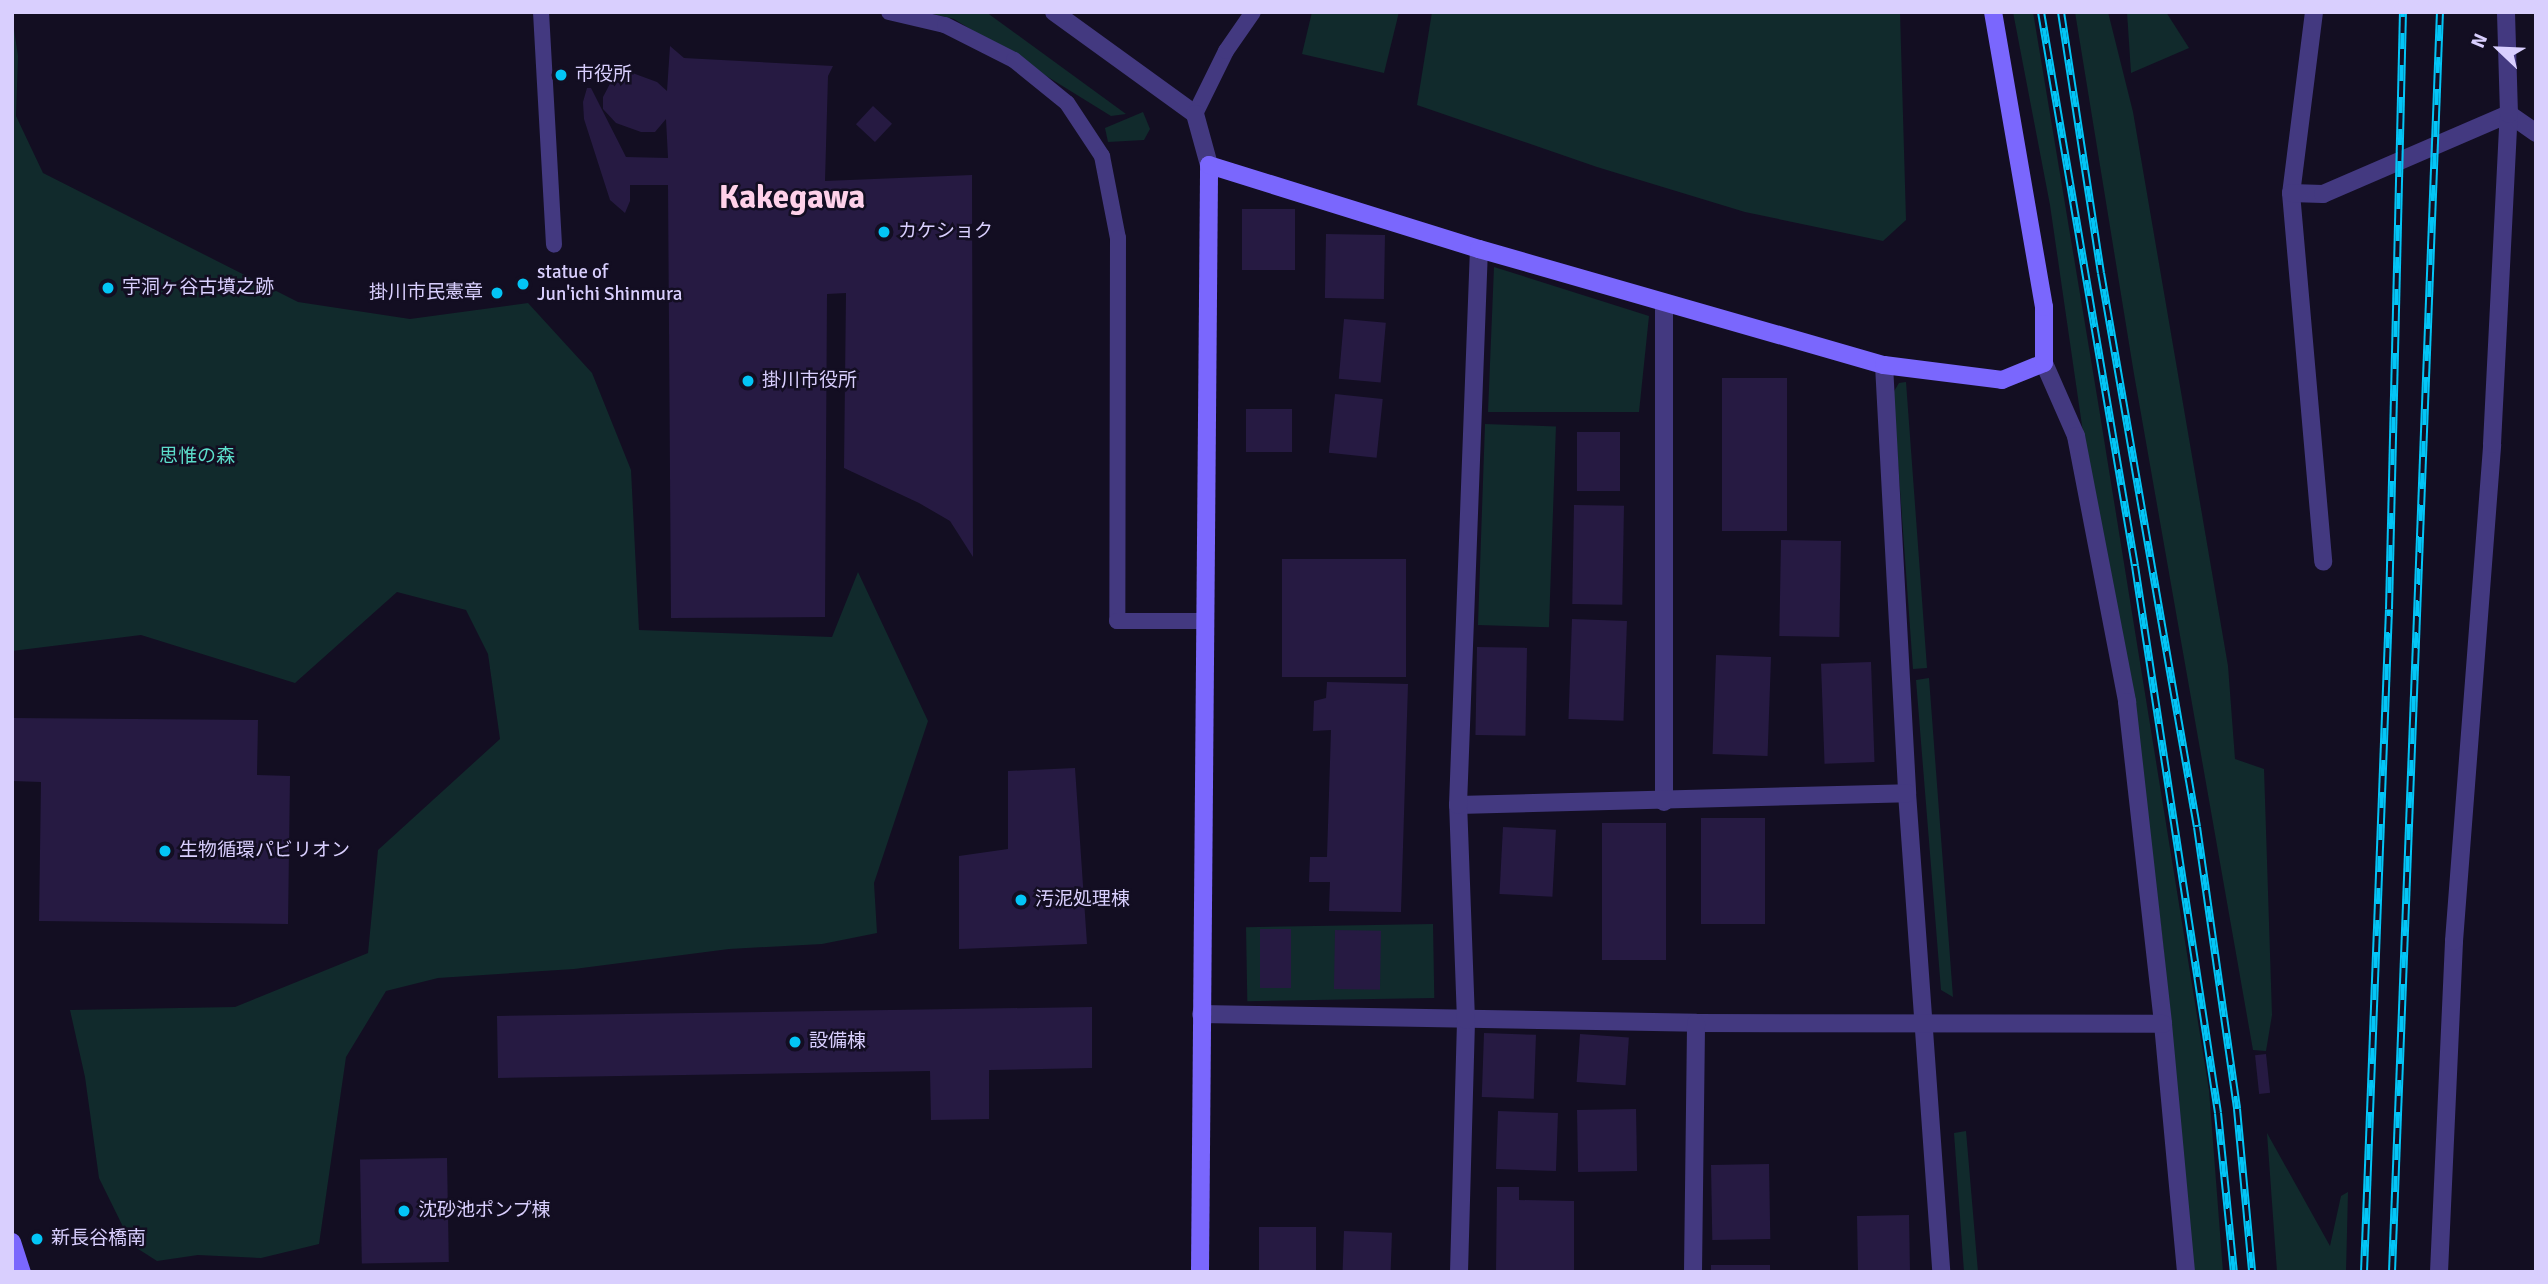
<!DOCTYPE html>
<meta charset="utf-8">
<style>
body{margin:0}
#map{position:relative;width:2548px;height:1284px;overflow:hidden;background:#130e22;font-family:Signika,"Noto Sans JP",sans-serif}
div>[style]{position:absolute}
.green>*{inset:0;background:#112a2c;transform-origin:0 0}
.building>*{inset:0;background:#261a42;transform-origin:0 0}
.lane>*{height:16px;margin:-8px;padding:0 8px;transform-origin:8px;border-radius:8px;background:#433980}
.street>*{height:18px;margin:-9px;padding:0 9px;transform-origin:9px;border-radius:9px;background:#433980}
.secondary>*{height:18px;margin:-9px;padding:0 9px;transform-origin:9px;border-radius:9px;background:#7a67fd}
.rail>*{height:8px;margin-top:-4px;transform-origin:0;background:repeating-linear-gradient(90deg,#130e22 0 16px,#03c5f6 0 32px);box-sizing:border-box;border-block:2px solid #03c5f6}
.dots>*{width:19px;height:19px;translate:-50% -50%;box-sizing:border-box;border:4px solid #130e22;border-radius:50%}
span{translate:-50% -50%;white-space:nowrap;text-align:center;line-height:1.15;-webkit-text-stroke:5px #130e22;paint-order:stroke}
.poi-label{font-size:19px;color:#d9cffe}
.left{translate:0 -50%;text-align:left}
.right{translate:-100% -50%;text-align:right}
.park-label{font-size:19px;color:#5cddca}
.town-label{font-size:33px;color:#fed1e9;font-weight:700}
.frame{position:absolute;inset:0;border:14px solid #d9cffe;pointer-events:none}
.north{position:absolute;left:2464px;top:14px;width:70px;height:70px;-webkit-text-stroke:5px #130e22;paint-order:stroke;rotate:293deg;font-size:19px;font-weight:700;line-height:28px;text-align:center;color:#d9cffe}
.north::after{content:'';display:block;margin:auto;width:24px;height:32px;background:#d9cffe;clip-path:polygon(50% 0,100% 100%,50% 72%,0 100%)}
</style>
<div id="map">
<div class="green">
<i style="clip-path:polygon(924px 12px,986px 12px,1126px 114px,1111px 116px,954px 19px)"></i>
<i style="clip-path:polygon(1312px 12px,1399px 12px,1384px 73px,1302px 54px)"></i>
<i style="clip-path:polygon(1432px 12px,1900px 12px,1906px 220px,1883px 241px,1745px 212px,1597px 167px,1417px 105px)"></i>
<i style="clip-path:polygon(2013px 12px,2033px 12px,2097px 396px,2209px 1090px,2223px 1272px,2193px 1272px,2163px 944px,2136px 721px,2087px 460px,2050px 205px)"></i>
<i style="clip-path:polygon(2075px 12px,2108px 12px,2133px 112px,2228px 666px,2235px 759px,2264px 769px,2272px 1015px,2266px 1051px,2253px 1050px,2134px 374px)"></i>
<i style="clip-path:polygon(2127px 12px,2166px 12px,2189px 48px,2131px 73px)"></i>
<i style="clip-path:polygon(12px 16px,18px 56px,16px 116px,43px 173px,298px 302px,410px 319px,528px 303px,592px 373px,631px 470px,639px 630px,832px 637px,858px 572px,928px 721px,874px 883px,877px 933px,822px 944px,729px 949px,574px 969px,438px 978px,386px 991px,346px 1057px,319px 1244px,261px 1258px,198px 1255px,157px 1261px,132px 1245px,99px 1178px,85px 1077px,70px 1010px,235px 1007px,368px 953px,378px 850px,500px 739px,488px 654px,466px 610px,397px 592px,295px 683px,141px 635px,12px 651px)"></i>
<i style="clip-path:polygon(1143px 112px,1150px 129px,1144px 140px,1108px 142px,1105px 128px)"></i>
<i style="clip-path:polygon(1494px 267px,1649px 316px,1639px 412px,1488px 412px)"></i>
<i style="clip-path:polygon(1906px 382px,1927px 668px,1913px 669px,1893px 393px,1899px 383px)"></i>
<i style="left:1485px;top:424px;width:71px;height:201px;rotate:2deg"></i>
<i style="clip-path:polygon(1929px 678px,1953px 997px,1941px 990px,1916px 680px)"></i>
<i style="left:1433px;top:924px;width:74px;height:187px;rotate:89deg"></i>
<i style="clip-path:polygon(1966px 1131px,1978px 1272px,1964px 1272px,1954px 1133px)"></i>
<i style="clip-path:polygon(2267px 1133px,2330px 1246px,2341px 1196px,2348px 1192px,2346px 1272px,2277px 1272px)"></i>
</div>
<div class="building">
<i style="clip-path:polygon(670px 46px,684px 58px,833px 66px,828px 76px,825px 181px,972px 175px,973px 557px,950px 521px,919px 503px,844px 468px,846px 293px,827px 294px,825px 617px,671px 618px,668px 185px,630px 185px,630px 201px,625px 213px,610px 200px,584px 119px,583px 102px,587px 88px,591px 88px,626px 157px,668px 158px,666px 119px,655px 132px,641px 132px,616px 123px,603px 109px,603px 97px,613px 78px,627px 71px,657px 82px,667px 91px)"></i>
<i style="left:873px;top:106px;width:26px;height:25px;rotate:43deg"></i>
<i style="left:1242px;top:209px;width:53px;height:61px"></i>
<i style="left:1326px;top:234px;width:59px;height:64px;rotate:1deg"></i>
<i style="left:1344px;top:319px;width:42px;height:60px;rotate:5deg"></i>
<i style="left:1722px;top:378px;width:65px;height:153px"></i>
<i style="left:1335px;top:394px;width:48px;height:59px;rotate:6deg"></i>
<i style="left:1246px;top:409px;width:46px;height:43px"></i>
<i style="left:1577px;top:432px;width:43px;height:59px"></i>
<i style="left:1574px;top:505px;width:50px;height:99px;rotate:1deg"></i>
<i style="left:1781px;top:540px;width:60px;height:96px;rotate:1deg"></i>
<i style="left:1406px;top:559px;width:118px;height:124px;rotate:90deg"></i>
<i style="left:1572px;top:619px;width:55px;height:100px;rotate:2deg"></i>
<i style="left:1477px;top:647px;width:50px;height:88px;rotate:1deg"></i>
<i style="left:1771px;top:657px;width:99px;height:55px;rotate:92deg"></i>
<i style="left:1871px;top:662px;width:100px;height:50px;rotate:88deg"></i>
<i style="clip-path:polygon(1327px 682px,1408px 684px,1401px 912px,1329px 911px,1330px 882px,1309px 882px,1310px 857px,1327px 857px,1331px 730px,1313px 731px,1314px 701px,1326px 698px)"></i>
<i style="clip-path:polygon(12px 718px,258px 720px,257px 775px,290px 776px,288px 924px,39px 921px,41px 782px,12px 781px)"></i>
<i style="clip-path:polygon(1075px 768px,1087px 944px,959px 949px,959px 856px,1008px 849px,1008px 771px)"></i>
<i style="left:1701px;top:818px;width:64px;height:106px"></i>
<i style="left:1602px;top:823px;width:64px;height:137px"></i>
<i style="left:1503px;top:827px;width:53px;height:67px;rotate:3deg"></i>
<i style="left:1260px;top:929px;width:31px;height:59px"></i>
<i style="left:1335px;top:930px;width:46px;height:59px;rotate:1deg"></i>
<i style="clip-path:polygon(1092px 1007px,1092px 1068px,989px 1070px,989px 1119px,931px 1120px,930px 1071px,498px 1078px,497px 1016px)"></i>
<i style="left:1484px;top:1033px;width:52px;height:64px;rotate:2deg"></i>
<i style="left:1580px;top:1034px;width:49px;height:48px;rotate:4deg"></i>
<i style="left:2266px;top:1054px;width:39px;height:11px;rotate:84deg"></i>
<i style="left:1636px;top:1109px;width:62px;height:59px;rotate:89deg"></i>
<i style="left:1498px;top:1111px;width:60px;height:58px;rotate:2deg"></i>
<i style="left:447px;top:1158px;width:104px;height:87px;rotate:89deg"></i>
<i style="left:1769px;top:1164px;width:75px;height:58px;rotate:89deg"></i>
<i style="clip-path:polygon(1497px 1187px,1519px 1187px,1519px 1200px,1574px 1201px,1574px 1272px,1496px 1272px)"></i>
<i style="left:1909px;top:1215px;width:57px;height:52px;rotate:89deg"></i>
<i style="left:1259px;top:1227px;width:57px;height:45px"></i>
<i style="left:1344px;top:1231px;width:48px;height:41px;rotate:2deg"></i>
<i style="left:1711px;top:1265px;width:59px;height:7px"></i>
</div>
<div class="lane">
<i style="left:541px;top:12px;width:233px;rotate:86.8deg"></i>
<i style="left:889px;top:12px;width:57px;rotate:13.1deg"></i>
<i style="left:945px;top:25px;width:77px;rotate:26.9deg"></i>
<i style="left:1014px;top:60px;width:68px;rotate:39.1deg"></i>
<i style="left:1067px;top:103px;width:64px;rotate:56.6deg"></i>
<i style="left:1102px;top:156px;width:84px;rotate:79deg"></i>
<i style="left:1118px;top:238px;width:383px;rotate:90.1deg"></i>
<i style="left:1117px;top:621px;width:87px"></i>
<i style="left:1195px;top:114px;width:70px;rotate:-63.8deg"></i>
<i style="left:1226px;top:51px;width:47px;rotate:-55.3deg"></i>
</div>
<div class="street">
<i style="left:1054px;top:12px;width:174px;rotate:35.9deg"></i>
<i style="left:1195px;top:114px;width:53px;rotate:74.6deg"></i>
<i style="left:2314px;top:12px;width:182px;rotate:97.2deg"></i>
<i style="left:2291px;top:193px;width:370px;rotate:85deg"></i>
<i style="left:2509px;top:114px;width:33px;rotate:35deg"></i>
<i style="left:2291px;top:193px;width:32px;rotate:2deg"></i>
<i style="left:2323px;top:194px;width:202px;rotate:-23.3deg"></i>
<i style="left:2044px;top:363px;width:80px;rotate:66.3deg"></i>
<i style="left:2076px;top:436px;width:271px;rotate:79.1deg"></i>
<i style="left:2127px;top:702px;width:324px;rotate:83.6deg"></i>
<i style="left:2163px;top:1024px;width:249px;rotate:84.7deg"></i>
<i style="left:1884px;top:365px;width:429px;rotate:86.9deg"></i>
<i style="left:1907px;top:793px;width:480px;rotate:85.9deg"></i>
<i style="left:1664px;top:802px;width:499px;rotate:-90deg"></i>
<i style="left:1458px;top:805px;width:449px;rotate:-1.5deg"></i>
<i style="left:1201px;top:1014px;width:495px;rotate:1deg"></i>
<i style="left:1696px;top:1023px;width:467px;rotate:0.1deg"></i>
<i style="left:1459px;top:1272px;width:252px;rotate:-88.4deg"></i>
<i style="left:1466px;top:1020px;width:215px;rotate:-92.1deg"></i>
<i style="left:1458px;top:805px;width:556px;rotate:-87.84deg"></i>
<i style="left:1693px;top:1272px;width:249px;rotate:-89.3deg"></i>
<i style="left:2439px;top:1272px;width:331px;rotate:-87.4deg"></i>
<i style="left:2454px;top:941px;width:498px;rotate:-85.6deg"></i>
<i style="left:2492px;top:444px;width:330px;rotate:-87.1deg"></i>
<i style="left:2509px;top:114px;width:102px;rotate:-91.7deg"></i>
</div>
<div class="secondary">
<i style="left:12px;top:1242px;width:32px;rotate:72deg"></i>
<i style="left:1200px;top:1272px;width:1107px;rotate:-89.53deg"></i>
<i style="left:1209px;top:165px;width:283px;rotate:17.3deg"></i>
<i style="left:1479px;top:249px;width:421px;rotate:16deg"></i>
<i style="left:1884px;top:365px;width:119px;rotate:7.2deg"></i>
<i style="left:2002px;top:380px;width:45px;rotate:-22deg"></i>
<i style="left:2044px;top:363px;width:56px;rotate:-90deg"></i>
<i style="left:2044px;top:307px;width:299px;rotate:-99.8deg"></i>
</div>
<div class="rail">
<i style="left:2041px;top:12px;width:562px;rotate:80.37deg"></i>
<i style="left:2135px;top:566px;width:553px;rotate:81.37deg"></i>
<i style="left:2218px;top:1113px;width:160px;rotate:84.3deg"></i>
<i style="left:2061px;top:12px;width:264px;rotate:81.3deg"></i>
<i style="left:2101px;top:273px;width:562px;rotate:80.17deg"></i>
<i style="left:2197px;top:827px;width:285px;rotate:81.9deg"></i>
<i style="left:2237px;top:1109px;width:164px;rotate:84.7deg"></i>
<i style="left:2364px;top:1272px;width:663px;rotate:-87.84deg"></i>
<i style="left:2389px;top:609px;width:597px;rotate:-88.66deg"></i>
<i style="left:2392px;top:1272px;width:1261px;rotate:-87.82deg"></i>
</div>
<div class="dots">
<i style="left:561px;top:75px;background:#03c5f6"></i>
<i style="left:884px;top:232px;background:#03c5f6"></i>
<i style="left:523px;top:284px;background:#03c5f6"></i>
<i style="left:108px;top:288px;background:#03c5f6"></i>
<i style="left:497px;top:293px;background:#03c5f6"></i>
<i style="left:748px;top:381px;background:#03c5f6"></i>
<i style="left:165px;top:851px;background:#03c5f6"></i>
<i style="left:1021px;top:900px;background:#03c5f6"></i>
<i style="left:795px;top:1042px;background:#03c5f6"></i>
<i style="left:404px;top:1211px;background:#03c5f6"></i>
<i style="left:37px;top:1239px;background:#03c5f6"></i>
</div>
<div class="poi-label">
<span class="left" style="left:575px;top:75px">市役所</span>
<span class="left" style="left:898px;top:232px">カケショク</span>
<span class="left" style="left:537px;top:284px">statue of<br>Jun'ichi Shinmura</span>
<span class="left" style="left:122px;top:288px">宇洞ヶ谷古墳之跡</span>
<span class="right" style="left:483px;top:293px">掛川市民憲章</span>
<span class="left" style="left:762px;top:381px">掛川市役所</span>
<span class="left" style="left:179px;top:851px">生物循環パビリオン</span>
<span class="left" style="left:1035px;top:900px">汚泥処理棟</span>
<span class="left" style="left:809px;top:1042px">設備棟</span>
<span class="left" style="left:418px;top:1211px">沈砂池ポンプ棟</span>
<span class="left" style="left:51px;top:1239px">新長谷橋南</span>
</div>
<div class="park-label">
<span style="left:197px;top:457px">思惟の森</span>
</div>
<div class="town-label">
<span style="left:792px;top:198px">Kakegawa</span>
</div>
<div class="frame"></div>
<div class="north">N</div>
</div>
